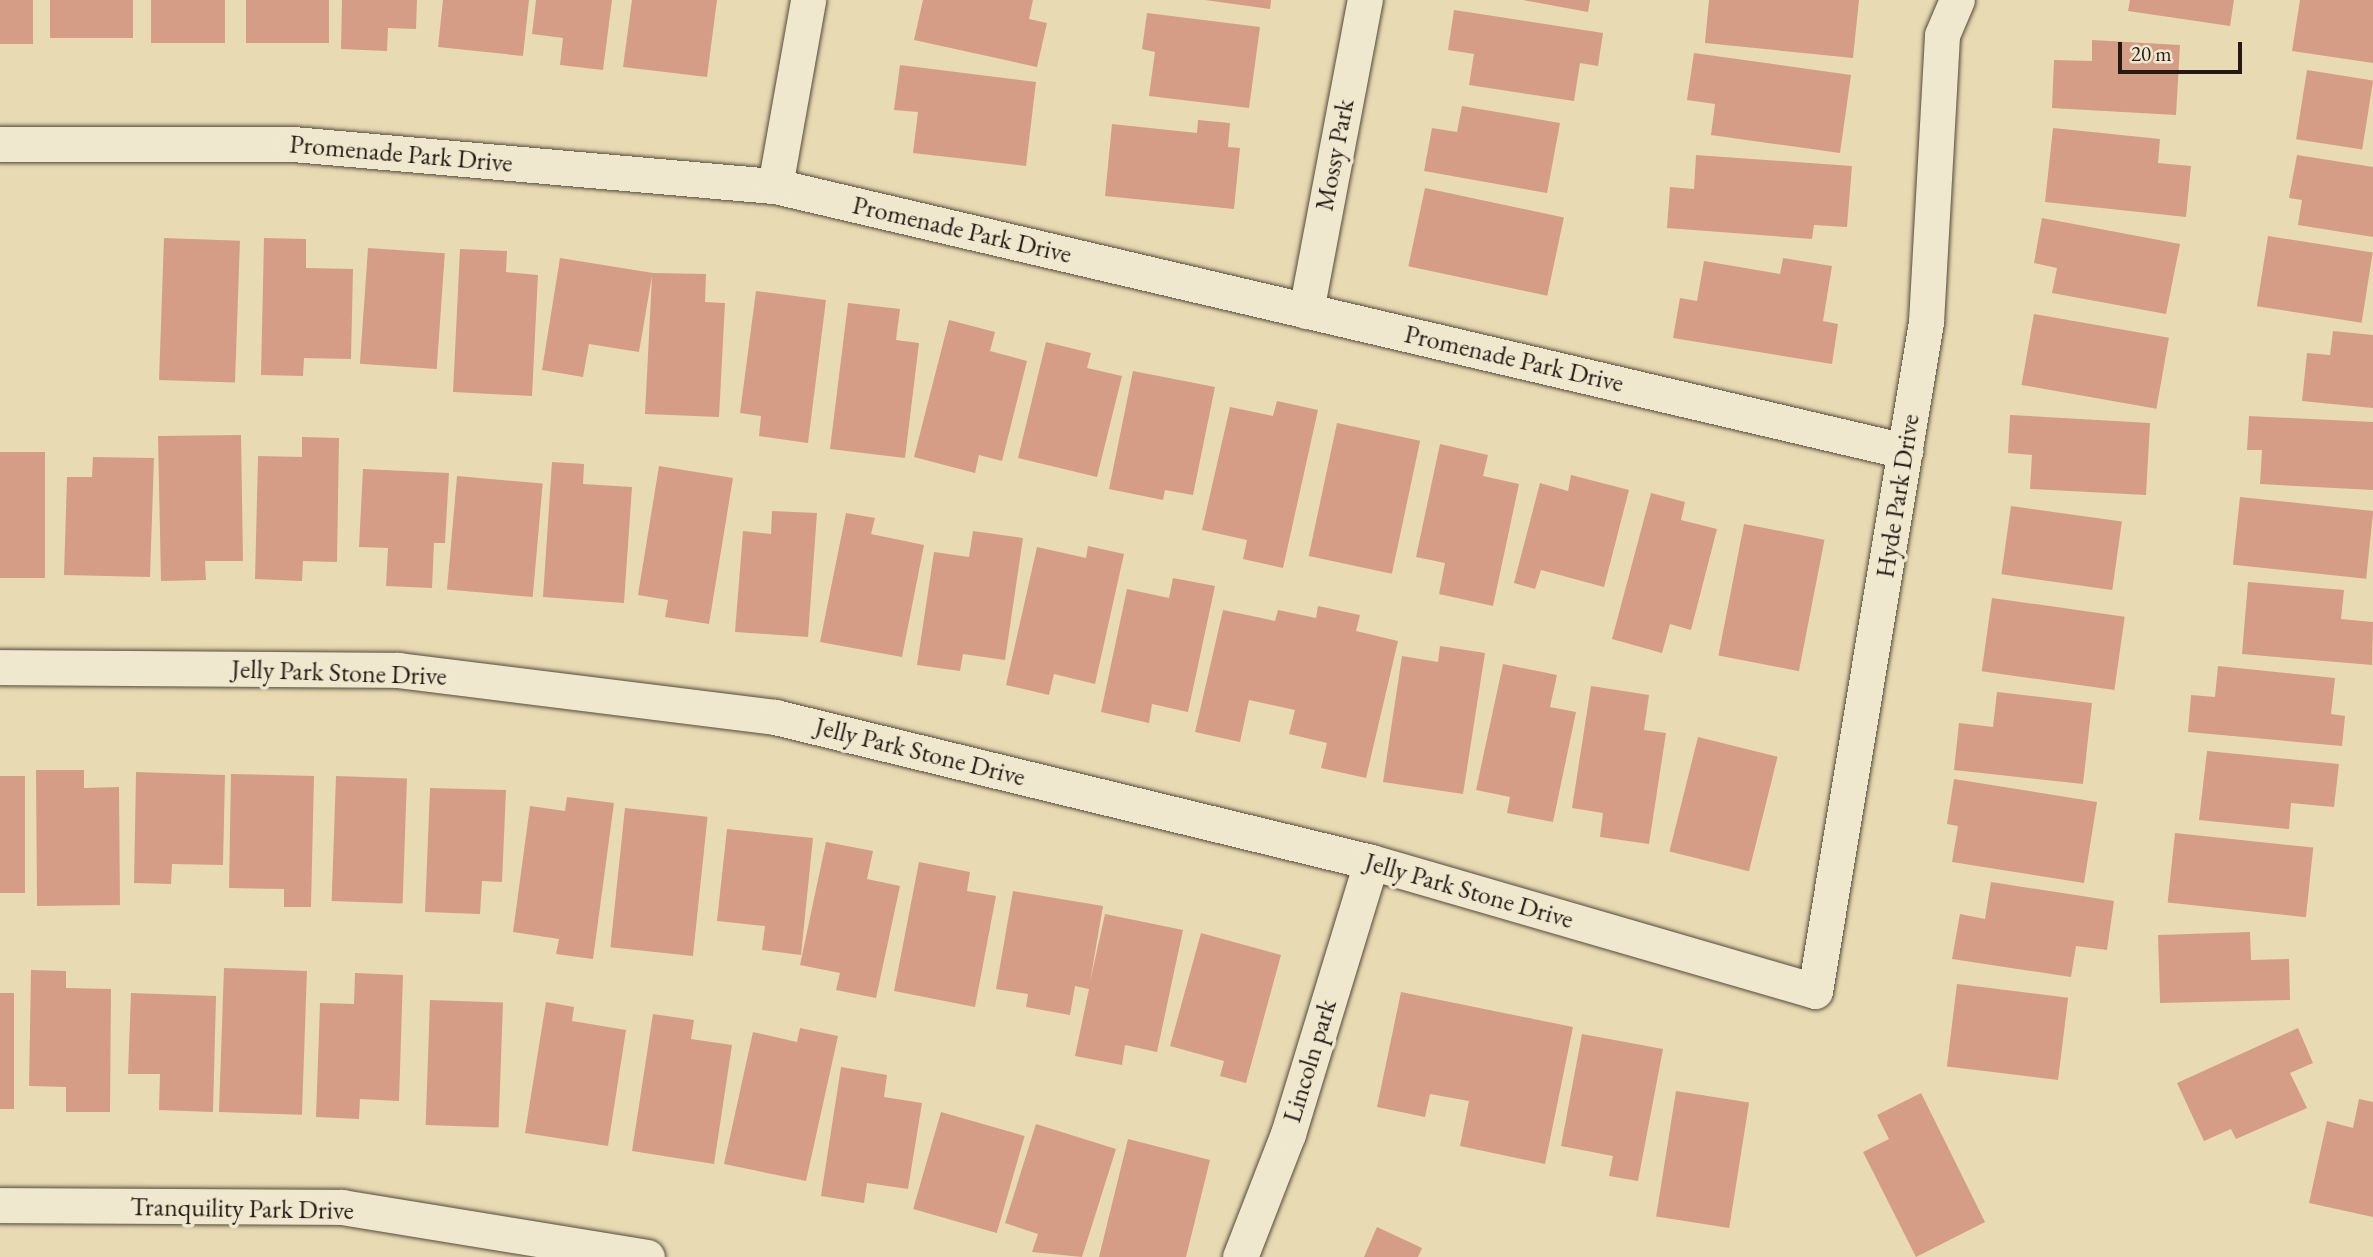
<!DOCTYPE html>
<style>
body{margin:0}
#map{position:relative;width:2373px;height:1257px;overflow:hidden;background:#e8dbb3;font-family:"EB Garamond",serif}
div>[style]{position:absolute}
.building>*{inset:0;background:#d59d85;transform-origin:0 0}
.roads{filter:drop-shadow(0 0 2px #564a3c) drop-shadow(0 0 2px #564a3c)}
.street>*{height:35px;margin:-17.5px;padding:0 17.5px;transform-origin:17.5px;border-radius:17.5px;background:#f0e8ce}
span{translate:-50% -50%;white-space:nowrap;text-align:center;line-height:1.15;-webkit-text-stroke:7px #f0e8ce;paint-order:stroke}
.street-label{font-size:26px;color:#251915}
.scale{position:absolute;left:2118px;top:42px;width:124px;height:32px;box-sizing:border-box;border:4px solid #251915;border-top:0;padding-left:9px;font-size:21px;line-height:24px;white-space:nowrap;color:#251915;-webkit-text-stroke:5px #f0e8ce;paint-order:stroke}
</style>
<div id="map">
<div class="building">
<i style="left:0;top:0;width:33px;height:44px"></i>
<i style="left:50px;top:0;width:83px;height:38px"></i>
<i style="left:151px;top:0;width:74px;height:43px"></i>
<i style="left:246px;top:0;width:83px;height:43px"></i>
<i style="clip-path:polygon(342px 0,417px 0,416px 29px,388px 28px,387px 51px,341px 49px)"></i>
<i style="clip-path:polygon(443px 0,529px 0,523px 56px,438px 47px)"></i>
<i style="clip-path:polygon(536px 0,612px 0,603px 70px,560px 65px,563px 38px,532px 34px)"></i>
<i style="clip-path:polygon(632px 0,717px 0,707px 77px,623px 67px)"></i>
<i style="clip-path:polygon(923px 0,1033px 0,1029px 19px,1047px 23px,1037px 67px,914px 40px)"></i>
<i style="clip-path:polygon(1205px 0,1271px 0,1270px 9px)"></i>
<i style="clip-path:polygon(1523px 0,1590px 0,1588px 12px)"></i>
<i style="clip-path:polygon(1709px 0,1859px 0,1853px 58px,1705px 43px)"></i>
<i style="clip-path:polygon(2130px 0,2234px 0,2230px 26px,2128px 11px)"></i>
<i style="clip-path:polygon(2300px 0,2373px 0,2373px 63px,2292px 51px)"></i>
<i style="clip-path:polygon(1454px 10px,1603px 33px,1598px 66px,1580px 63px,1574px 101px,1469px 85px,1474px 54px,1448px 50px)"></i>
<i style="clip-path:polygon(1147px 13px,1260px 27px,1249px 108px,1149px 96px,1155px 52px,1142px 49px)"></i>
<i style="clip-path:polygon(2092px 40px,2180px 45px,2176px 115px,2052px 108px,2054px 60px,2092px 61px)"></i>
<i style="clip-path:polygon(1694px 53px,1851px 75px,1840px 153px,1711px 135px,1715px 104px,1687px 100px)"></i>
<i style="clip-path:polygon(900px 65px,1036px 82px,1026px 166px,913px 153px,918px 112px,894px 110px)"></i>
<i style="left:2307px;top:70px;width:67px;height:70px;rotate:9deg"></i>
<i style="clip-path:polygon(1462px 106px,1560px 123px,1547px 193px,1424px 171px,1432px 128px,1457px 132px)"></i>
<i style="clip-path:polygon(1198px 120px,1230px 123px,1228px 147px,1240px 148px,1234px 209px,1105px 196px,1112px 124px,1197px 133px)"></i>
<i style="clip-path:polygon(2053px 128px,2160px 139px,2158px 163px,2191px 166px,2186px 217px,2045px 202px)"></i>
<i style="clip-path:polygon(1696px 155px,1852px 166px,1847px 227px,1814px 225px,1812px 239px,1667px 228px,1670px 187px,1694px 189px)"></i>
<i style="clip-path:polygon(2297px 155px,2373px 167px,2373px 237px,2298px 225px,2302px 200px,2289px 198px)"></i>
<i style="left:1425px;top:188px;width:142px;height:80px;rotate:12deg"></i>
<i style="clip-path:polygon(2042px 218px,2180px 244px,2166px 314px,2052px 293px,2057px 268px,2034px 263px)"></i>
<i style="left:2268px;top:236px;width:106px;height:71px;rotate:9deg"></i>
<i style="left:164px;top:238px;width:76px;height:142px;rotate:2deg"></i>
<i style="clip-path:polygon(264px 238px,306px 239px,306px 268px,353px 269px,351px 359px,304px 358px,303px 376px,261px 375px)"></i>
<i style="left:368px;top:248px;width:77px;height:116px;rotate:4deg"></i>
<i style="clip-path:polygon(460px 249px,507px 251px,506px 272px,538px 275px,532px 396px,453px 392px)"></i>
<i style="clip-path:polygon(560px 258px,653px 273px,706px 274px,705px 302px,725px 303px,719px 417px,645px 414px,652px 276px,639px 352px,589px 344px,583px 377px,542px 370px)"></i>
<i style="clip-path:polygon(1783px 258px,1832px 266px,1823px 321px,1838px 324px,1832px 364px,1673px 338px,1680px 298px,1697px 301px,1704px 261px,1780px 274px)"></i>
<i style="clip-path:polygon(756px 291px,826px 300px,808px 443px,759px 436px,761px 416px,740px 413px)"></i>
<i style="clip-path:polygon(848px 303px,900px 309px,896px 340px,919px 343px,905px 458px,830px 449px)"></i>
<i style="left:2034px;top:314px;width:137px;height:72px;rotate:10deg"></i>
<i style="clip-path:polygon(949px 320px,995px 332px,990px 351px,1027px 361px,1002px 461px,979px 455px,975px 473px,914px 457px)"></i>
<i style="clip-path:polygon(2333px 331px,2373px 335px,2373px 408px,2302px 401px,2307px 353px,2330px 355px)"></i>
<i style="clip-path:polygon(1046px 342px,1091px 353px,1087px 368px,1122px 376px,1097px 477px,1018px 458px)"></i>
<i style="clip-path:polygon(1133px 371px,1215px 387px,1193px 495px,1165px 490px,1163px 500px,1109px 489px)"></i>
<i style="clip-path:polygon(1277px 401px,1318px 410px,1283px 568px,1243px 559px,1247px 540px,1202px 530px,1230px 407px,1273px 416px)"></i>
<i style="clip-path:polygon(2010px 415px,2150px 423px,2146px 495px,2030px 489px,2032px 455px,2008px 453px)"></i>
<i style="clip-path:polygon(2249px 416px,2373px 422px,2373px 490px,2260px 484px,2262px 450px,2247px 450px)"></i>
<i style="left:1337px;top:423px;width:85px;height:136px;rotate:12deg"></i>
<i style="clip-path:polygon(241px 435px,243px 561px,205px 561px,206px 580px,161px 581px,158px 436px)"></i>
<i style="clip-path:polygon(302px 437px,339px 438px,337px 562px,303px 561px,302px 581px,255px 579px,258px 456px,302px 457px)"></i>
<i style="clip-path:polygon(1440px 444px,1488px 455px,1483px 476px,1519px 484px,1493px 606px,1439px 594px,1445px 563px,1416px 557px)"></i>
<i style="left:45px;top:452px;width:126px;height:45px;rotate:90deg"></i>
<i style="clip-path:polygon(93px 457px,154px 458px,150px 577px,64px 575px,67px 477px,92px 477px)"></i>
<i style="clip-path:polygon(552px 462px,584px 464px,583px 484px,632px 487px,624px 603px,543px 597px)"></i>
<i style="clip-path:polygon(659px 466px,733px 478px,709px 624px,665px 617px,668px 600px,638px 595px)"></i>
<i style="clip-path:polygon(363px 469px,449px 473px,445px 543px,434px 543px,432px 588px,386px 586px,388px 548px,359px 547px)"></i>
<i style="clip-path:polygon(1571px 475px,1629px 490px,1604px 587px,1541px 570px,1535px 589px,1514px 583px,1540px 483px,1568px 491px)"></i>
<i style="left:457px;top:476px;width:86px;height:114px;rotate:5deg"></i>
<i style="clip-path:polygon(1651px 493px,1685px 502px,1681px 520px,1717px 529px,1691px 630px,1670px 624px,1662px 653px,1612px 639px)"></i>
<i style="left:2240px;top:497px;width:134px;height:68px;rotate:6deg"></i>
<i style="left:2011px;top:506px;width:112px;height:69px;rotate:8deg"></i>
<i style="clip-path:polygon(772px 511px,817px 513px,808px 637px,735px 632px,743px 531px,771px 534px)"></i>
<i style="clip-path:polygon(846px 513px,875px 518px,871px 534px,924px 545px,902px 657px,820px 642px)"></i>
<i style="left:1744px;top:524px;width:82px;height:134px;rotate:11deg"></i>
<i style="clip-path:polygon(973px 531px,1023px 538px,1005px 660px,963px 654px,960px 671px,917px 665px,934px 552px,969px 557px)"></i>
<i style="clip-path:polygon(1088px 546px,1124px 554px,1095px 684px,1054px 674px,1049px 695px,1006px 685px,1037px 547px,1086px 558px)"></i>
<i style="clip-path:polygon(1173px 578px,1215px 586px,1188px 712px,1152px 704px,1149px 723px,1101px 712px,1127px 589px,1169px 598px)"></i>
<i style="clip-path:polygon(2248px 582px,2344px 590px,2341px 619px,2373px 622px,2372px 665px,2242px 654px)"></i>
<i style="left:1992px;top:598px;width:134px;height:74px;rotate:8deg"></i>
<i style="clip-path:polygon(1318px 606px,1360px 615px,1356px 631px,1398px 641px,1366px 778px,1321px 768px,1327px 743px,1289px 734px,1295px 710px,1249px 700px,1240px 742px,1195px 732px,1223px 610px,1275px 621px,1278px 610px,1316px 618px)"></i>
<i style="clip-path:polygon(1440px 646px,1485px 653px,1463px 794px,1383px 782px,1402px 656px,1438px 662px)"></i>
<i style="clip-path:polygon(1503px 664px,1557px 675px,1550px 707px,1576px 712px,1553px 822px,1507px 813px,1510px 797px,1476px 790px)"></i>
<i style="clip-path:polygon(2218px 666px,2335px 678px,2331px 714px,2345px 716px,2342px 746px,2188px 732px,2191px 695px,2215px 697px)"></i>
<i style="clip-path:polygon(1591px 686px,1649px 695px,1644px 730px,1666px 733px,1649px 844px,1600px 837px,1603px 813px,1572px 808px)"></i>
<i style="clip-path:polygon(1997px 692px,2092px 703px,2083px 784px,1954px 770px,1959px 723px,1993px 727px)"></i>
<i style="left:1698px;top:737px;width:82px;height:118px;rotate:14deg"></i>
<i style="clip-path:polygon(2207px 751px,2339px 764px,2334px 807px,2291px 803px,2289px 829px,2199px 820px)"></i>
<i style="clip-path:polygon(36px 770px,84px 770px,84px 788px,119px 787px,120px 905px,37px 906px)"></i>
<i style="clip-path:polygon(136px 772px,225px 775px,223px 865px,172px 864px,171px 884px,134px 883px)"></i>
<i style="clip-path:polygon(231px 774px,314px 776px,311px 907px,284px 907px,284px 889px,229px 888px)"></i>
<i style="left:0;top:776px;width:25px;height:117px"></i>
<i style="left:336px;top:776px;width:71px;height:125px;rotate:2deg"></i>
<i style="clip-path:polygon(1954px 779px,2097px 802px,2084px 883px,1952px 862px,1958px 826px,1947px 824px)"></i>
<i style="clip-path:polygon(430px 788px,506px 790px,502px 882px,482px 881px,480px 914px,425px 912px)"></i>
<i style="clip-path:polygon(567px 797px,614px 803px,593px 959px,556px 954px,559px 939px,513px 932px,530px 806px,565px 811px)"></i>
<i style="left:625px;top:808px;width:83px;height:140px;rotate:6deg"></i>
<i style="clip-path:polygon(727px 829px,813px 838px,801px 955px,762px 950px,765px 926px,717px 921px)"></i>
<i style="left:2175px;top:833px;width:139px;height:70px;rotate:6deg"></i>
<i style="clip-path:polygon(826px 842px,873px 851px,867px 879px,900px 886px,876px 998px,836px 990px,840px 973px,800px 965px)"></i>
<i style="clip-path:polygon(919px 862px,970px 872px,967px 891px,996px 896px,975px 1007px,894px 991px)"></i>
<i style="clip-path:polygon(1991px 882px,2114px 901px,2107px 950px,2076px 946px,2071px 977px,1952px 959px,1960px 914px,1985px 919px)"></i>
<i style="clip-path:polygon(1013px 891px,1103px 906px,1090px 982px,1105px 914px,1183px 930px,1157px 1052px,1125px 1045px,1122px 1065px,1075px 1056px,1089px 989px,1075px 986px,1070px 1015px,1026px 1007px,1028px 994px,996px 989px)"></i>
<i style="clip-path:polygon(2250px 932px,2251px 960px,2289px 959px,2290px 1000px,2160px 1003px,2158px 935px)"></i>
<i style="clip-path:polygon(1201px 933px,1281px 955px,1246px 1083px,1220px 1076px,1224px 1061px,1170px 1046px)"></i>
<i style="left:224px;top:968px;width:83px;height:144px;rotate:2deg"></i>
<i style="clip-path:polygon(31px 970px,66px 971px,66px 988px,111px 989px,110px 1112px,66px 1112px,66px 1087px,29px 1086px)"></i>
<i style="clip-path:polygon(355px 973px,403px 975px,399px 1101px,360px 1099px,359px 1119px,316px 1117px,320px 1003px,354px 1004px)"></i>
<i style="left:1957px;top:984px;width:112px;height:83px;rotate:7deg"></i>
<i style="clip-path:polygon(1401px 992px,1573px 1027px,1545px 1164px,1460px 1146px,1469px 1101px,1430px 1094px,1425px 1117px,1377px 1107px)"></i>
<i style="left:0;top:993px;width:14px;height:116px"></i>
<i style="clip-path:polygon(131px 993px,216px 996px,213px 1112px,159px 1110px,160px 1074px,128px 1074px)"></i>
<i style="left:430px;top:1000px;width:73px;height:125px;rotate:2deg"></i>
<i style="clip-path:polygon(546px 1002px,574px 1007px,572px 1021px,626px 1030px,608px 1146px,525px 1133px)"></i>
<i style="clip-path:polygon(653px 1014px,694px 1020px,691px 1039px,732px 1045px,714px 1164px,632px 1151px)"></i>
<i style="clip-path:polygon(800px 1028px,838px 1036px,806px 1181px,724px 1164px,753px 1032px,797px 1042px)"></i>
<i style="clip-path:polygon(2298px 1028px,2313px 1063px,2290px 1073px,2307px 1108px,2236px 1139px,2231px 1129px,2204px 1141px,2177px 1083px)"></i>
<i style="clip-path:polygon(1582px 1034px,1663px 1049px,1638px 1181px,1609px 1176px,1613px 1156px,1561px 1146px)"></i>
<i style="clip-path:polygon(841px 1067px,887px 1075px,884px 1097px,922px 1103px,908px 1189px,867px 1183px,864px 1203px,821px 1196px)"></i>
<i style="left:1676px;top:1091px;width:74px;height:127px;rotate:9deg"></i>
<i style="clip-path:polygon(1921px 1093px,1985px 1222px,1916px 1257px,1863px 1152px,1889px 1139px,1877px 1115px)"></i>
<i style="clip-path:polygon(2359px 1099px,2373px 1102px,2373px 1217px,2309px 1203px,2327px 1121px,2353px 1128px)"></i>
<i style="left:941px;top:1112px;width:87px;height:101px;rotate:16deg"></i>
<i style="clip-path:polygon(1036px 1124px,1116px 1149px,1082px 1257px,1032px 1252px,1038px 1234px,1005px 1223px)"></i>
<i style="clip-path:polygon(1128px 1139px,1210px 1160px,1186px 1257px,1099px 1257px)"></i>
<i style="clip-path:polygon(1377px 1227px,1422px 1248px,1418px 1257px,1364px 1257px)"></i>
</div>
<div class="roads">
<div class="street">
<i style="left:0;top:144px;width:293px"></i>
<i style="left:293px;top:144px;width:484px;rotate:5deg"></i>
<i style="left:775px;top:186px;width:1161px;rotate:13.2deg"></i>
<i style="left:775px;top:186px;width:189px;rotate:-79.9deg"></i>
<i style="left:1306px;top:311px;width:317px;rotate:-79.3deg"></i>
<i style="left:0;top:667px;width:398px;rotate:0.4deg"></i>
<i style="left:398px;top:670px;width:380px;rotate:7.1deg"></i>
<i style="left:775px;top:717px;width:613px;rotate:13.67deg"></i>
<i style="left:1371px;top:862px;width:462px;rotate:16.2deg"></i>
<i style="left:1815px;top:991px;width:678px;rotate:-80.58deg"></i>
<i style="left:1926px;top:322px;width:287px;rotate:-86.8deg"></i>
<i style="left:1942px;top:35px;width:38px;rotate:-67deg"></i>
<i style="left:0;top:1205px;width:342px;rotate:0.3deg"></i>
<i style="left:342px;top:1207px;width:309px;rotate:9.3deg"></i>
<i style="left:1240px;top:1257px;width:132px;rotate:-68.7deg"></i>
<i style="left:1288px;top:1134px;width:284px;rotate:-73deg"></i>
</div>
</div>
<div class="street-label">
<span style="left:401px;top:154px;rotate:5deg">Promenade Park Drive</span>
<span style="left:1335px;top:155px;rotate:-79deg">Mossy Park</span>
<span style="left:962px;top:230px;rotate:13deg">Promenade Park Drive</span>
<span style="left:1514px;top:359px;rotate:13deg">Promenade Park Drive</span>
<span style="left:1898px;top:496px;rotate:-81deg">Hyde Park Drive</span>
<span style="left:339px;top:673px;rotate:2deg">Jelly Park Stone Drive</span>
<span style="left:920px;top:752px;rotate:14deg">Jelly Park Stone Drive</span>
<span style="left:1469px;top:891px;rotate:16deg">Jelly Park Stone Drive</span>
<span style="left:1310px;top:1061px;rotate:-73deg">Lincoln park</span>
<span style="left:242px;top:1209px;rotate:1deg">Tranquility Park Drive</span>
</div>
<div class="scale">20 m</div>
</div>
